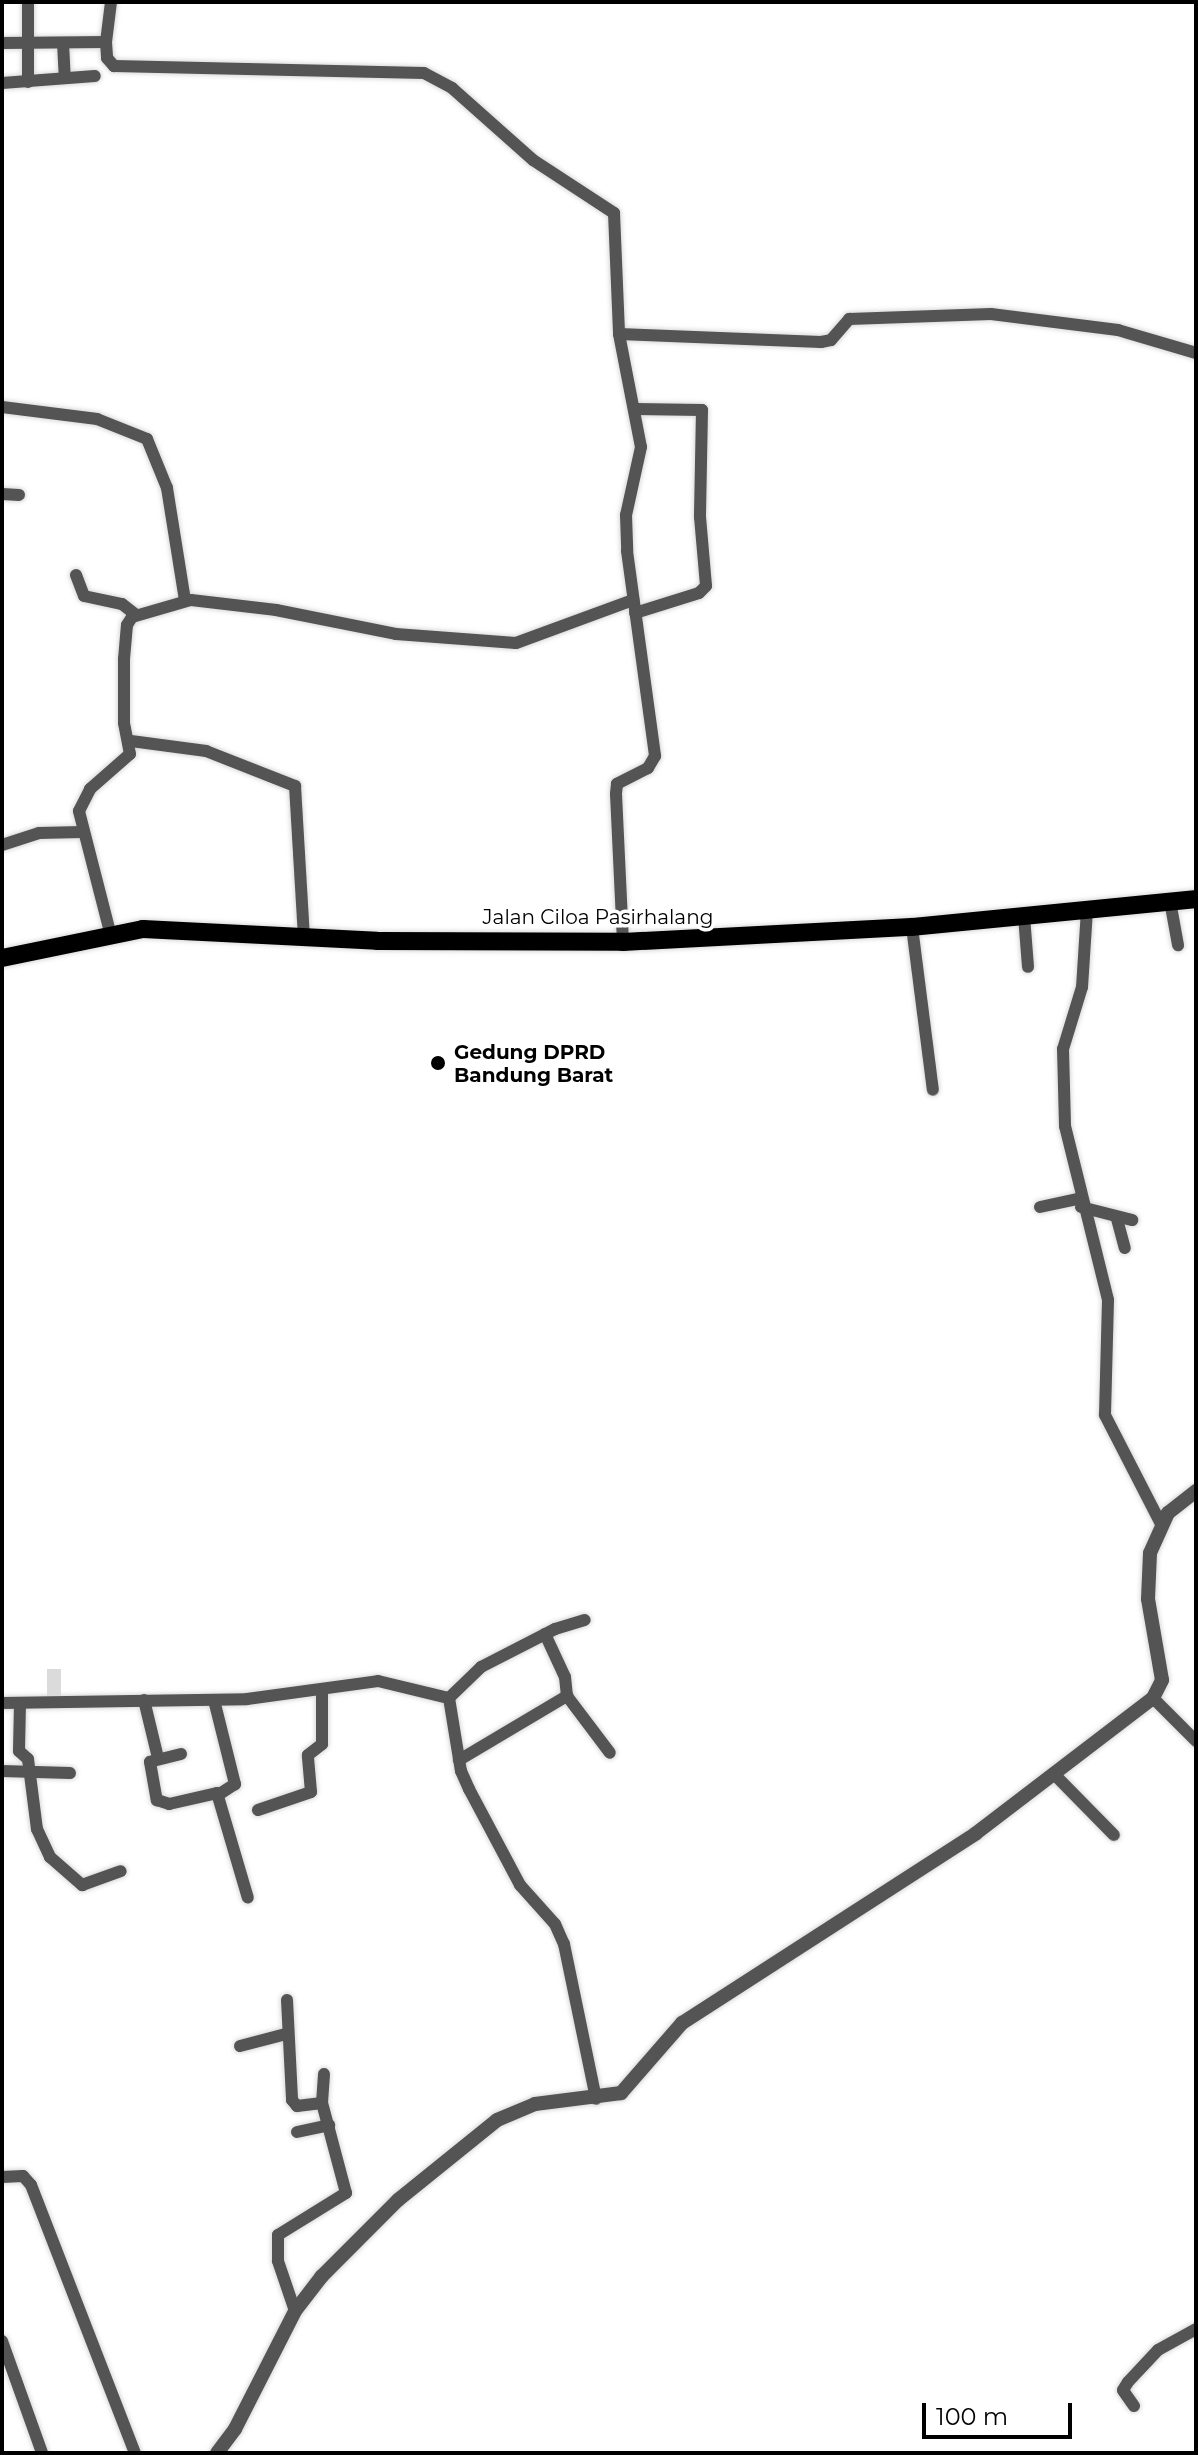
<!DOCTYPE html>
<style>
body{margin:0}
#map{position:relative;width:1198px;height:2455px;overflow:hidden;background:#fff;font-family:Montserrat,sans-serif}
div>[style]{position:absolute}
.green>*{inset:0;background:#dbdbdb;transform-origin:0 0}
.roads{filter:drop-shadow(0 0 2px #dbdbdb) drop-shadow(0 0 2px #dbdbdb)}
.minor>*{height:12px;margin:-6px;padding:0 6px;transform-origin:6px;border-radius:6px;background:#545454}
.tertiary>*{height:14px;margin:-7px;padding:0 7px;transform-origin:7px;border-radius:7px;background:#545454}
.primary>*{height:18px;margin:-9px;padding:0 9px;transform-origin:9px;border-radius:9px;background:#000}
.dots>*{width:22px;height:22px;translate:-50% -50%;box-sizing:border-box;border:4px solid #fff;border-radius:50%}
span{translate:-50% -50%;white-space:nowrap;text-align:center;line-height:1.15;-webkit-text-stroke:7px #fff;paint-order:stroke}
.street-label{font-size:20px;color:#000}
.poi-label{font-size:20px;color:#000;font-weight:700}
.left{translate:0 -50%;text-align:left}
.frame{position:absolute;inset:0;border:4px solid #000;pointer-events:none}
.scale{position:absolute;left:922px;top:2403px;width:150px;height:36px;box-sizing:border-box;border:4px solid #000;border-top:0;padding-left:10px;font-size:24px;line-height:28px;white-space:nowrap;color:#000;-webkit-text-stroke:6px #fff;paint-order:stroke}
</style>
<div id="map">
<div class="green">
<i style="left:47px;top:1669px;width:14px;height:29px"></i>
</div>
<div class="roads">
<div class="minor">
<i style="left:111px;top:2px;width:40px;rotate:97.1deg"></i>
<i style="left:106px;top:42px;width:16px;rotate:86deg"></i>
<i style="left:107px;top:58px;width:11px;rotate:49deg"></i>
<i style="left:114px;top:66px;width:310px;rotate:1.3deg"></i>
<i style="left:424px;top:73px;width:32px;rotate:28deg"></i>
<i style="left:452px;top:88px;width:108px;rotate:41.6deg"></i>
<i style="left:533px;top:160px;width:97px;rotate:33.2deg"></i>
<i style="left:614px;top:213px;width:121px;rotate:87.6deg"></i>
<i style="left:619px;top:334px;width:115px;rotate:79deg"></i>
<i style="left:641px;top:447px;width:70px;rotate:102.4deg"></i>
<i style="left:626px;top:515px;width:36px;rotate:88deg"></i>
<i style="left:627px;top:551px;width:207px;rotate:82.2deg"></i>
<i style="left:655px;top:756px;width:14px;rotate:120deg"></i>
<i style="left:648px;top:768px;width:35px;rotate:153deg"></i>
<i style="left:617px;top:784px;width:10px;rotate:96deg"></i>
<i style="left:616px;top:794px;width:148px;rotate:87.3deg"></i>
<i style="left:2px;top:43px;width:104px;rotate:-0.6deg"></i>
<i style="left:63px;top:43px;width:35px;rotate:87deg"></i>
<i style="left:28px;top:82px;width:80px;rotate:-90deg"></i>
<i style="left:2px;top:83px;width:93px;rotate:-4.3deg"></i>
<i style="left:619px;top:334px;width:202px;rotate:2.3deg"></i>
<i style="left:821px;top:342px;width:10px;rotate:-11deg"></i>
<i style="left:831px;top:340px;width:28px;rotate:-49deg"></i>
<i style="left:849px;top:319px;width:142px;rotate:-2deg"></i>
<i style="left:991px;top:314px;width:128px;rotate:7.2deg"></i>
<i style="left:1118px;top:330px;width:81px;rotate:16.4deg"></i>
<i style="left:2px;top:407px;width:96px;rotate:7.2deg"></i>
<i style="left:97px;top:419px;width:54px;rotate:21.8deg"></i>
<i style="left:147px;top:439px;width:53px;rotate:67.8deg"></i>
<i style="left:167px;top:488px;width:114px;rotate:80.9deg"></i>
<i style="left:635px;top:409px;width:67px;rotate:0.9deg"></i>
<i style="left:702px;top:410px;width:107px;rotate:91.1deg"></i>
<i style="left:700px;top:517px;width:69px;rotate:85deg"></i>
<i style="left:706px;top:586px;width:10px;rotate:135deg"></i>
<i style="left:699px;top:593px;width:67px;rotate:162.6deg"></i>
<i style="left:2px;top:494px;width:17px;rotate:3deg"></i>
<i style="left:76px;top:575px;width:22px;rotate:69deg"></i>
<i style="left:84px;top:596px;width:39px;rotate:12deg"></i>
<i style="left:122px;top:604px;width:18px;rotate:38deg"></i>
<i style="left:131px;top:741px;width:76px;rotate:7.6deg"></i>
<i style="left:206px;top:751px;width:96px;rotate:21.5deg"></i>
<i style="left:295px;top:786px;width:150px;rotate:86.6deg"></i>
<i style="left:2px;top:845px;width:39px;rotate:-18deg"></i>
<i style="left:39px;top:833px;width:43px;rotate:-1.3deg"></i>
<i style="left:1170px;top:901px;width:45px;rotate:79.7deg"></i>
<i style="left:1087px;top:910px;width:77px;rotate:93.7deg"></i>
<i style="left:1082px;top:987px;width:65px;rotate:107deg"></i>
<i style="left:1063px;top:1049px;width:77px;rotate:88.5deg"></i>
<i style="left:1065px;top:1126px;width:179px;rotate:76.1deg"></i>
<i style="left:1108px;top:1300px;width:115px;rotate:91.5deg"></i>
<i style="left:1105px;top:1415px;width:123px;rotate:62.8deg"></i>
<i style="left:1024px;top:916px;width:51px;rotate:85.5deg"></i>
<i style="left:912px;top:927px;width:164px;rotate:82.7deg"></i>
<i style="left:111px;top:936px;width:129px;rotate:-104.4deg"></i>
<i style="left:79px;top:811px;width:25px;rotate:-63deg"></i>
<i style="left:90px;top:789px;width:53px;rotate:-41.2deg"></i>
<i style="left:130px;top:754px;width:32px;rotate:-101deg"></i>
<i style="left:124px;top:723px;width:64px;rotate:-90deg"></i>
<i style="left:124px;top:659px;width:34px;rotate:-85deg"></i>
<i style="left:127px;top:625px;width:9px;rotate:-58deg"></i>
<i style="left:132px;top:617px;width:61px;rotate:-16.1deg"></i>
<i style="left:191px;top:600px;width:86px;rotate:6.7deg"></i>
<i style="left:276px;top:610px;width:122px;rotate:11.3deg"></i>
<i style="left:396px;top:634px;width:120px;rotate:4.3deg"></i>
<i style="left:516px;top:643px;width:125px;rotate:-20.2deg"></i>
<i style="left:1040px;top:1207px;width:40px;rotate:-12deg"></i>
<i style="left:1081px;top:1207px;width:53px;rotate:14.3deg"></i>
<i style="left:1117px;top:1219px;width:30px;rotate:75deg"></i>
<i style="left:545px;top:1634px;width:47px;rotate:65.1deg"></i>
<i style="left:565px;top:1677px;width:19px;rotate:84deg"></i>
<i style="left:567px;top:1696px;width:71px;rotate:53deg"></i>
<i style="left:449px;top:1698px;width:74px;rotate:80.7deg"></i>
<i style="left:461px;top:1771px;width:20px;rotate:66deg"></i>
<i style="left:469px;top:1789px;width:109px;rotate:62deg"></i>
<i style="left:520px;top:1885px;width:52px;rotate:48.1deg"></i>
<i style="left:555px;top:1924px;width:22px;rotate:66deg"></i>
<i style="left:564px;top:1944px;width:158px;rotate:78.3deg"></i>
<i style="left:449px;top:1698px;width:45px;rotate:-44.1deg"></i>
<i style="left:481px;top:1667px;width:83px;rotate:-27.2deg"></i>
<i style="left:555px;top:1629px;width:31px;rotate:-17deg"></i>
<i style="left:1153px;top:1698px;width:61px;rotate:45deg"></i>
<i style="left:144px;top:1700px;width:60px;rotate:76.4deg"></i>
<i style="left:214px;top:1700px;width:87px;rotate:76deg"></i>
<i style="left:235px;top:1784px;width:20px;rotate:147deg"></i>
<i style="left:2px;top:1703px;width:245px;rotate:-0.9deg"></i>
<i style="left:247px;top:1699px;width:132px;rotate:-7.8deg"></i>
<i style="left:378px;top:1681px;width:73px;rotate:13.5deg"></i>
<i style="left:20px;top:1703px;width:48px;rotate:91.2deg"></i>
<i style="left:19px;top:1751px;width:12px;rotate:42deg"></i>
<i style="left:28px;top:1759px;width:71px;rotate:82.7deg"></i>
<i style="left:37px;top:1829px;width:31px;rotate:65deg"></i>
<i style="left:50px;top:1857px;width:43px;rotate:41.2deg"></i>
<i style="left:82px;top:1885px;width:41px;rotate:-19.7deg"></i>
<i style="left:181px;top:1754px;width:32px;rotate:166deg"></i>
<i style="left:150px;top:1762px;width:39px;rotate:80deg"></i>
<i style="left:157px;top:1800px;width:13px;rotate:18deg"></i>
<i style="left:169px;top:1804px;width:49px;rotate:-12.9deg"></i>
<i style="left:217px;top:1793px;width:109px;rotate:73.6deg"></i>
<i style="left:459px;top:1760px;width:126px;rotate:-30.7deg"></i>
<i style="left:2px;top:1771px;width:68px;rotate:1.7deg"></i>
<i style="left:1055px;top:1775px;width:84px;rotate:45.5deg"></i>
<i style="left:258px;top:1810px;width:56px;rotate:-18.8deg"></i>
<i style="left:311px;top:1792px;width:37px;rotate:-95deg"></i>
<i style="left:308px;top:1755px;width:18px;rotate:-38deg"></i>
<i style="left:322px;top:1744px;width:55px;rotate:-90deg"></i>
<i style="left:287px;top:2000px;width:100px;rotate:87.1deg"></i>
<i style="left:292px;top:2100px;width:8px;rotate:50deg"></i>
<i style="left:297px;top:2106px;width:25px;rotate:-7deg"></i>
<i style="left:240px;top:2046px;width:48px;rotate:-14.6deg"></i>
<i style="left:297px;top:2132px;width:33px;rotate:-12deg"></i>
<i style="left:2px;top:2177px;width:21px;rotate:-3deg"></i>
<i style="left:23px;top:2176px;width:12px;rotate:48deg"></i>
<i style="left:31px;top:2185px;width:287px;rotate:68.8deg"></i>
<i style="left:295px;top:2311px;width:53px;rotate:-108.8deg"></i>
<i style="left:278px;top:2261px;width:26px;rotate:-90deg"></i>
<i style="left:278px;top:2235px;width:80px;rotate:-31.7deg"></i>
<i style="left:346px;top:2193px;width:93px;rotate:-104.9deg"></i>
<i style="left:322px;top:2103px;width:29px;rotate:-86deg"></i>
<i style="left:2px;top:2341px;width:119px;rotate:70.3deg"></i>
<i style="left:1134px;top:2406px;width:19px;rotate:-125deg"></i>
<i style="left:1123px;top:2390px;width:9px;rotate:-58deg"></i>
<i style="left:1128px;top:2382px;width:44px;rotate:-46.8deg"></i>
<i style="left:1158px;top:2350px;width:43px;rotate:-28.9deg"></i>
</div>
<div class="tertiary">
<i style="left:217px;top:2453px;width:30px;rotate:-53deg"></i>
<i style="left:235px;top:2429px;width:132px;rotate:-63deg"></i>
<i style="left:295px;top:2311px;width:44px;rotate:-52.4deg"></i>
<i style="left:322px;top:2276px;width:107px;rotate:-45deg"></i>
<i style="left:398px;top:2200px;width:127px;rotate:-38.9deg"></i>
<i style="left:497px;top:2120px;width:41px;rotate:-22.8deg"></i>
<i style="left:535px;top:2104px;width:87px;rotate:-7.3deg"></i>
<i style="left:621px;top:2093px;width:93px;rotate:-48.9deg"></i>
<i style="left:682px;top:2023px;width:349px;rotate:-32.8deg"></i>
<i style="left:975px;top:1834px;width:224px;rotate:-37.4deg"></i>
<i style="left:1153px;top:1698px;width:20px;rotate:-63deg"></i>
<i style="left:1162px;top:1680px;width:82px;rotate:-99.8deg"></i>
<i style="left:1148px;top:1599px;width:46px;rotate:-87.5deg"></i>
<i style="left:1150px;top:1553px;width:44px;rotate:-65.8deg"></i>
<i style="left:1168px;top:1513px;width:36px;rotate:-38deg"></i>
</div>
<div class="primary">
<i style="left:2px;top:958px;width:144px;rotate:-11.6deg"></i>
<i style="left:143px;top:929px;width:234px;rotate:2.9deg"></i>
<i style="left:377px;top:941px;width:246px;rotate:0.2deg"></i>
<i style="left:623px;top:942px;width:289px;rotate:-3deg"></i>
<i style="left:912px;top:927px;width:285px;rotate:-5.6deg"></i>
</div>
</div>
<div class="dots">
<i style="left:438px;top:1063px;background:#000"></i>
</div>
<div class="street-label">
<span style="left:598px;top:917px">Jalan Ciloa Pasirhalang</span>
</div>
<div class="poi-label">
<span class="left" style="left:454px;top:1064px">Gedung DPRD<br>Bandung Barat</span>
</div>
<div class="frame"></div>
<div class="scale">100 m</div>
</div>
